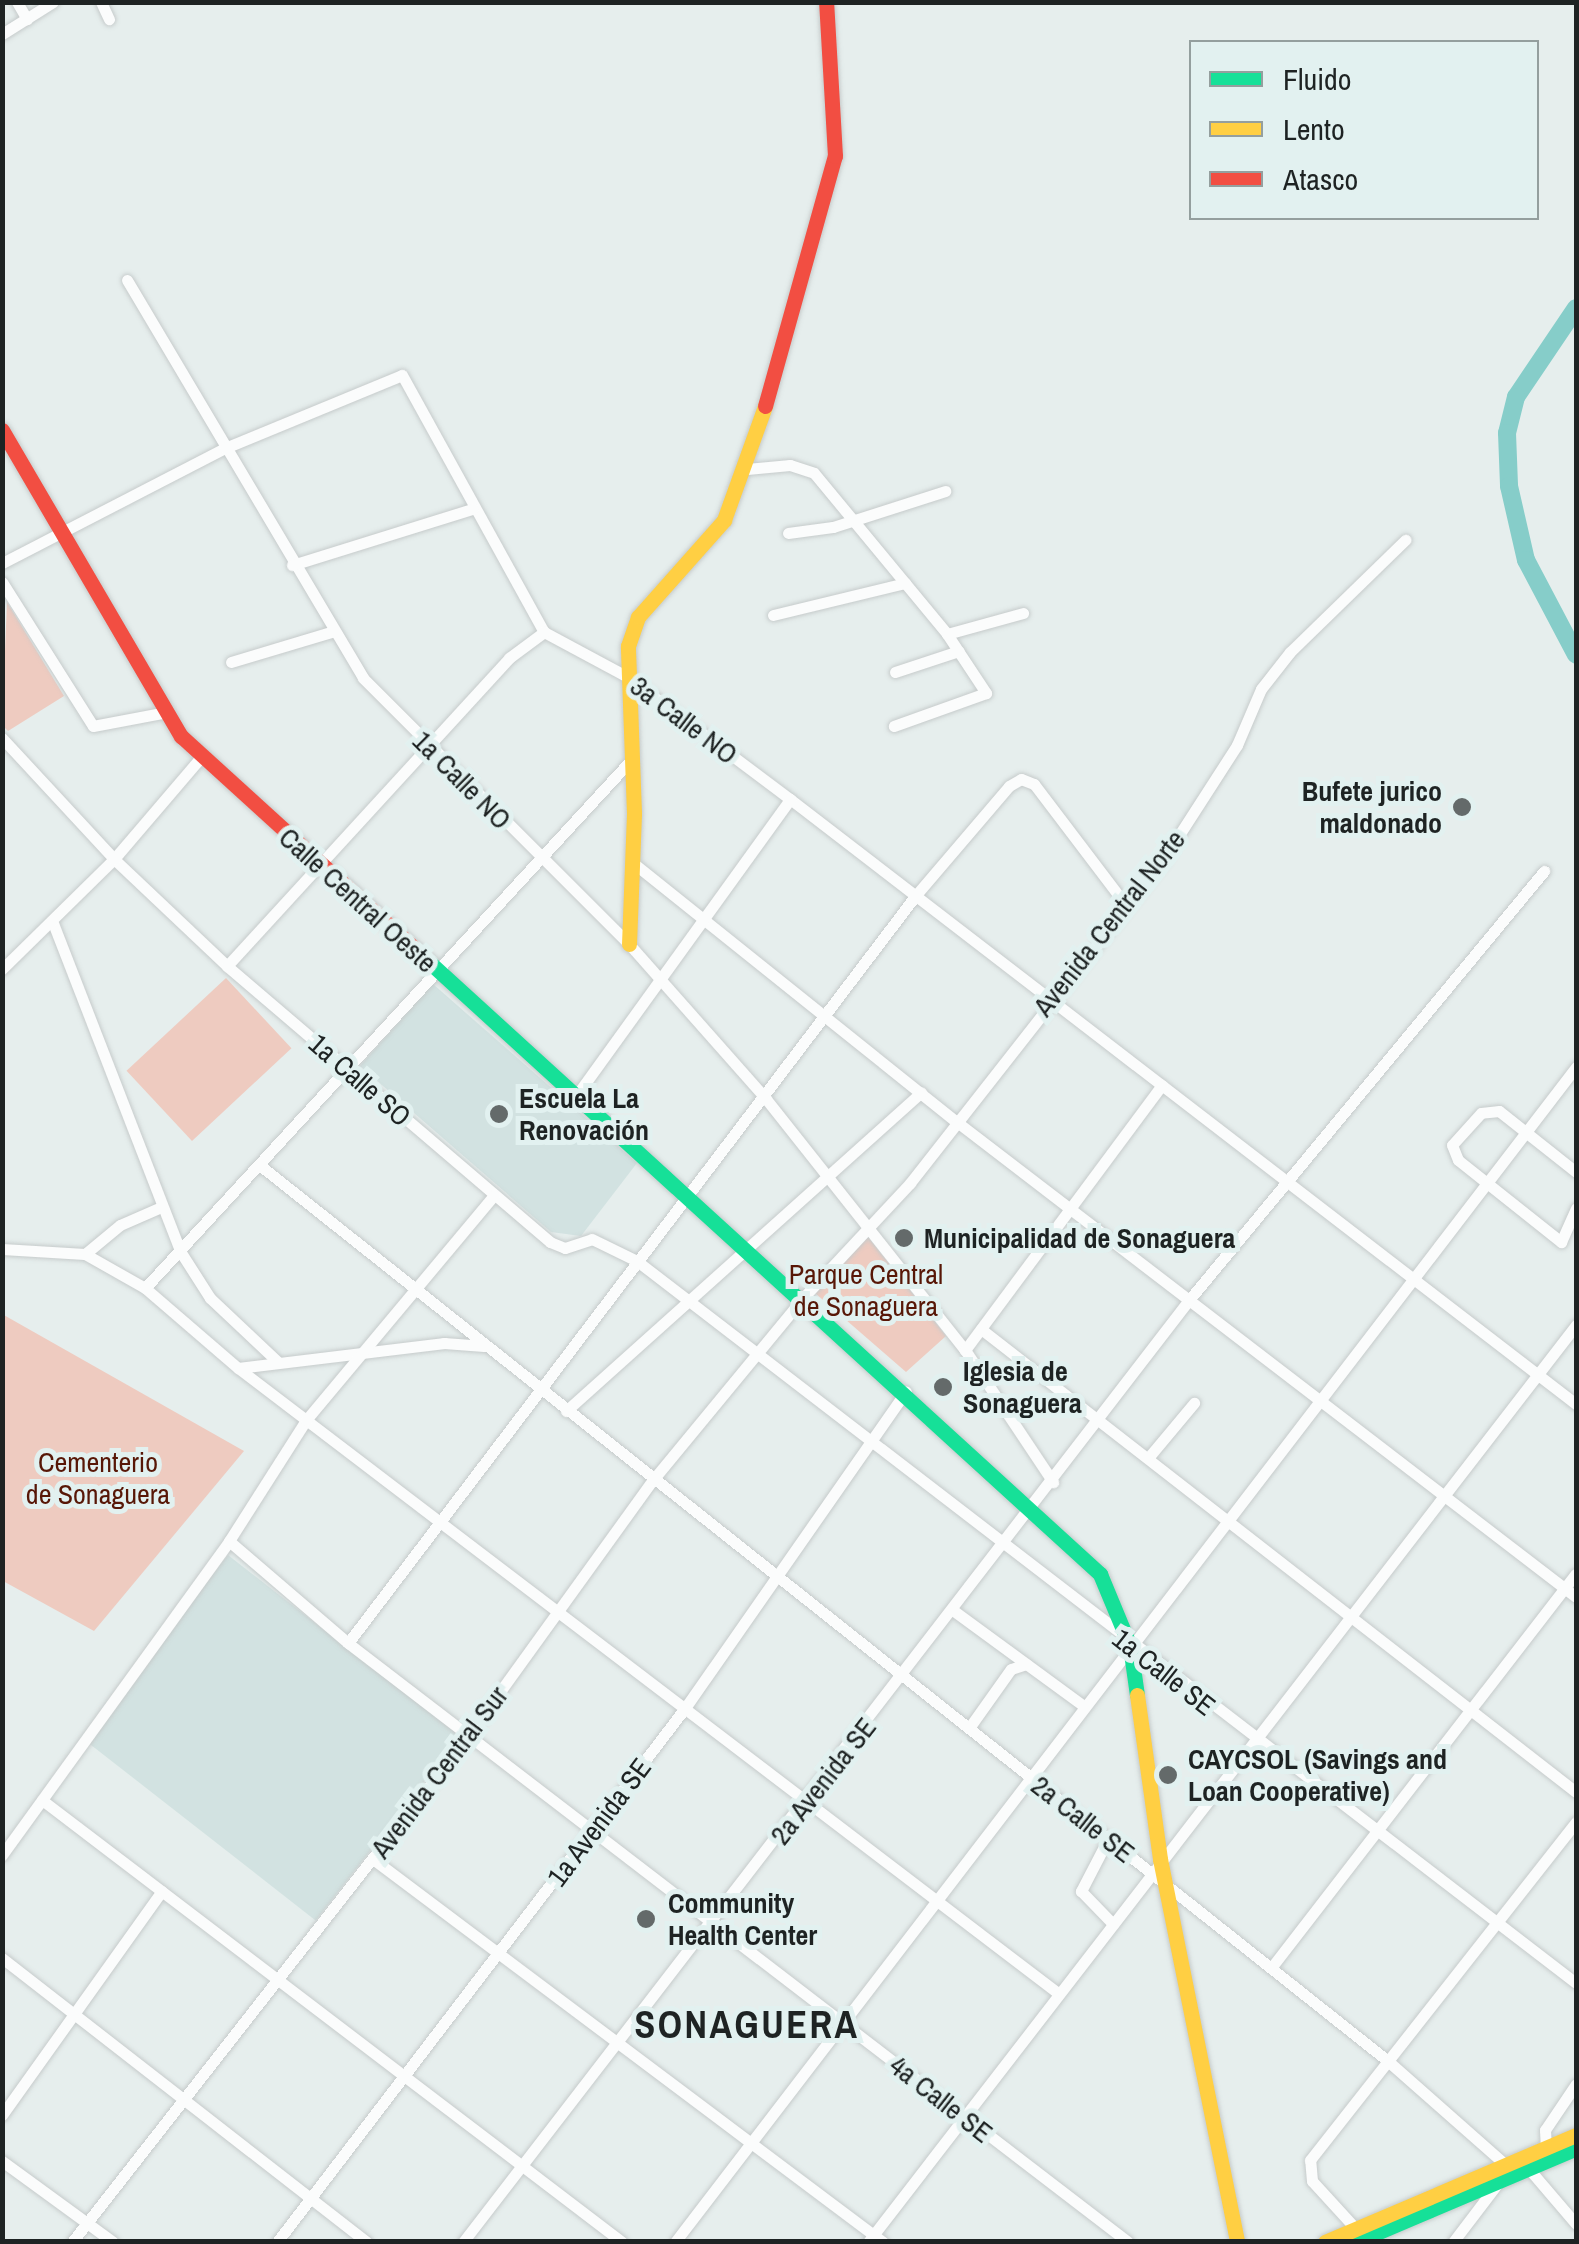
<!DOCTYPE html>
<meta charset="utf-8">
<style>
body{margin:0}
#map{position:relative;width:1579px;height:2244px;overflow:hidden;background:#e6eeed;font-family:"Archivo Narrow",sans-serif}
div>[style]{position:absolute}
.built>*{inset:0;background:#d2e2e1;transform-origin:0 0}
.green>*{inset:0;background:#eecbc0;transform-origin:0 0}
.river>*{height:18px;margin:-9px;padding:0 9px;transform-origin:9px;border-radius:9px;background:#86cdc9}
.roads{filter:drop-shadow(0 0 2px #c6cbcb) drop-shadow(0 0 2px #c6cbcb)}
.street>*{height:11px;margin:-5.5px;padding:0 5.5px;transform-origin:5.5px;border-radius:5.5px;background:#fbfcfc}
.fast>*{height:15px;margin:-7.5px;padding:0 7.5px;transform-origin:7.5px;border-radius:7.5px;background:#16e098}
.slow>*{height:15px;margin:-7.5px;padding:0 7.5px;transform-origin:7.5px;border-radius:7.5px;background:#ffcf43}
.jam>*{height:15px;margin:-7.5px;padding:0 7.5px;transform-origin:7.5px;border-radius:7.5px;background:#f24e42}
.dots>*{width:28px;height:28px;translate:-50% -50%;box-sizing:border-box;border:5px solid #e2f1f0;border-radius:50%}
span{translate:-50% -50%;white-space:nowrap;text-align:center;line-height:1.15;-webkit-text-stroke:10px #e2f1f0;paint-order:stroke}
.street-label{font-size:28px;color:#1e2323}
.poi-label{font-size:28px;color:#1e2323;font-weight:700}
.right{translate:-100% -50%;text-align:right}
.left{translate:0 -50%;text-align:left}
.park-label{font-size:28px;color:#571707}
.district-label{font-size:38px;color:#1e2323;font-weight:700;letter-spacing:2.5px}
.frame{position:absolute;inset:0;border:5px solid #1e2323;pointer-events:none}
.legend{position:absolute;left:1189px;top:40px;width:350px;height:180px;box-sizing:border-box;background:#e2f1f0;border:2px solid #949f9e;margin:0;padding:12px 18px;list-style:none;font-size:30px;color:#1e2323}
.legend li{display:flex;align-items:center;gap:20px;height:50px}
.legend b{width:50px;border:2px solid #949f9e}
</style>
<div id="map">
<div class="built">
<i style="clip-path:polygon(433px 984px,637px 1163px,581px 1236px,551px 1232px,360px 1066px)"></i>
<i style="left:228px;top:1555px;width:294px;height:234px;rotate:38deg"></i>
</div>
<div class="green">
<i style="clip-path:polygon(7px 602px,64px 696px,8px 731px,2px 725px)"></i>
<i style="left:226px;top:978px;width:96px;height:136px;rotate:47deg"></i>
<i style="clip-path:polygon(868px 1237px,946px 1336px,906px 1372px,815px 1293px)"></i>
<i style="clip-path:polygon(2px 1314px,244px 1451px,94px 1631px,3px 1581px)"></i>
</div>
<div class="river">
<i style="left:1576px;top:308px;width:107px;rotate:124deg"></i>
<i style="left:1516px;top:397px;width:37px;rotate:104deg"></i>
<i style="left:1507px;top:433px;width:53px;rotate:87.8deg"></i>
<i style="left:1509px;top:486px;width:76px;rotate:77.1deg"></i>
<i style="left:1526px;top:560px;width:107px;rotate:62.2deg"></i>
</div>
<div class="roads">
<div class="street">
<i style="left:17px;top:2px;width:20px;rotate:60deg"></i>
<i style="left:101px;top:2px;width:19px;rotate:65deg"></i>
<i style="left:2px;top:34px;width:60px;rotate:-32.1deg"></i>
<i style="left:127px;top:280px;width:463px;rotate:59.3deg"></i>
<i style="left:363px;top:678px;width:376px;rotate:45deg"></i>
<i style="left:629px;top:944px;width:207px;rotate:48.5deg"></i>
<i style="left:766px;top:1099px;width:320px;rotate:51.6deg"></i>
<i style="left:965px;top:1350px;width:159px;rotate:56.3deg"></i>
<i style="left:747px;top:469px;width:43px;rotate:-5.3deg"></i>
<i style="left:790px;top:465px;width:25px;rotate:18deg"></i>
<i style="left:814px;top:473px;width:209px;rotate:50.4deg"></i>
<i style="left:947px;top:634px;width:71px;rotate:56.5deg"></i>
<i style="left:986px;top:693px;width:98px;rotate:160.3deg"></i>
<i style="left:788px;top:533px;width:45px;rotate:-7.6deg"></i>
<i style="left:833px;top:527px;width:118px;rotate:-17.8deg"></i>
<i style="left:2px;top:563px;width:251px;rotate:-27.3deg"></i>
<i style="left:225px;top:448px;width:191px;rotate:-22.4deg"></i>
<i style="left:402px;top:375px;width:294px;rotate:61.1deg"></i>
<i style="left:544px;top:632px;width:93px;rotate:28.2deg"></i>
<i style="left:626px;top:676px;width:205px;rotate:36.9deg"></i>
<i style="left:790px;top:799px;width:992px;rotate:37.59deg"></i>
<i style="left:292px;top:565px;width:189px;rotate:-17.3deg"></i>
<i style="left:2px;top:582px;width:170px;rotate:57.7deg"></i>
<i style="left:93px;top:726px;width:70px;rotate:-10.7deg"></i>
<i style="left:773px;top:615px;width:136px;rotate:-13.6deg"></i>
<i style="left:947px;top:634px;width:79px;rotate:-15.4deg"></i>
<i style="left:231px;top:662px;width:104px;rotate:-16.7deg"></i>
<i style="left:895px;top:672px;width:67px;rotate:-18.2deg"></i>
<i style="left:2px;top:738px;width:165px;rotate:47.2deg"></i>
<i style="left:114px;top:859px;width:156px;rotate:43.4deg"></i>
<i style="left:227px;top:966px;width:425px;rotate:40.5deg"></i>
<i style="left:550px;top:1242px;width:16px;rotate:22deg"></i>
<i style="left:565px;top:1248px;width:28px;rotate:-18deg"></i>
<i style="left:592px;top:1239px;width:50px;rotate:26.1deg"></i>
<i style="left:637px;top:1261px;width:1184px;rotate:37.56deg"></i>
<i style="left:632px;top:862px;width:416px;rotate:38.7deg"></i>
<i style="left:957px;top:1122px;width:780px;rotate:37.5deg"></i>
<i style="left:53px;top:923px;width:352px;rotate:68.8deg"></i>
<i style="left:180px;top:1251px;width:56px;rotate:57.4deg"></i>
<i style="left:210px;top:1298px;width:93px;rotate:43.3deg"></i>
<i style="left:227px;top:966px;width:418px;rotate:-47.5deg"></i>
<i style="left:509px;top:658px;width:44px;rotate:-36.6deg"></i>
<i style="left:2px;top:969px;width:157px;rotate:-44.5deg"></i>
<i style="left:114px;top:859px;width:135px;rotate:-49.5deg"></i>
<i style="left:576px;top:1096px;width:366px;rotate:-54.2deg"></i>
<i style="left:262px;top:1167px;width:1439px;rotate:38.45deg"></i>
<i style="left:1389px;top:2062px;width:157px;rotate:41.4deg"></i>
<i style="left:1576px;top:1172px;width:98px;rotate:-141.6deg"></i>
<i style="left:1499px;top:1111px;width:18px;rotate:174deg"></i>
<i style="left:1481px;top:1113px;width:43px;rotate:132.2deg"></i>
<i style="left:1452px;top:1145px;width:16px;rotate:68deg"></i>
<i style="left:1458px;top:1160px;width:132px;rotate:38.5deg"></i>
<i style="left:1561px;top:1242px;width:37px;rotate:-66deg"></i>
<i style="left:2px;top:1249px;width:83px;rotate:3.4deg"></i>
<i style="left:85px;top:1254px;width:69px;rotate:29.5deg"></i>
<i style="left:145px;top:1288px;width:123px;rotate:40.7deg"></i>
<i style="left:238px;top:1368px;width:1032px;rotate:37.32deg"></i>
<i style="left:85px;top:1254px;width:45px;rotate:-39.6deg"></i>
<i style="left:120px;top:1225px;width:45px;rotate:-23.7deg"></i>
<i style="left:145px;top:1288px;width:718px;rotate:-47.37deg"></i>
<i style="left:981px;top:1329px;width:754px;rotate:37.89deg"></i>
<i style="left:965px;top:1350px;width:330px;rotate:-53.4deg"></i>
<i style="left:238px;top:1368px;width:208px;rotate:-6.9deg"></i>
<i style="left:444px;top:1343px;width:40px;rotate:4.3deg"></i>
<i style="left:566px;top:1411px;width:477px;rotate:-41.9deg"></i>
<i style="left:1148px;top:1458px;width:72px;rotate:-50.1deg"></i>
<i style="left:229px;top:1541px;width:157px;rotate:40.6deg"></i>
<i style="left:348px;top:1643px;width:983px;rotate:37.52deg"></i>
<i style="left:954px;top:1611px;width:161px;rotate:36.2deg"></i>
<i style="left:348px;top:1643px;width:939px;rotate:-52.79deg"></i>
<i style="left:916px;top:895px;width:143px;rotate:-49.5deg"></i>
<i style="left:1009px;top:786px;width:14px;rotate:-30deg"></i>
<i style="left:1021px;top:779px;width:14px;rotate:21deg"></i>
<i style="left:1034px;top:784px;width:151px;rotate:52.8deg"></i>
<i style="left:969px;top:1728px;width:72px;rotate:-54.6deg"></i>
<i style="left:1011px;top:1669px;width:16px;rotate:-18deg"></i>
<i style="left:42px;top:1800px;width:729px;rotate:37.31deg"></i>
<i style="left:1108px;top:1839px;width:59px;rotate:117.4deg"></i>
<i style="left:1081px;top:1891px;width:46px;rotate:45.9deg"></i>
<i style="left:2px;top:1855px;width:387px;rotate:-54.1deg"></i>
<i style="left:229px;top:1541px;width:143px;rotate:-57.5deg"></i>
<i style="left:306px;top:1420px;width:293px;rotate:-50.1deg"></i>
<i style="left:373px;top:1859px;width:638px;rotate:36.91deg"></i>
<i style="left:2px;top:1958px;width:462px;rotate:37.9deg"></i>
<i style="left:1271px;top:1968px;width:498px;rotate:-52.3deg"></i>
<i style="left:2px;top:2115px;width:275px;rotate:-54.5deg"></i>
<i style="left:1546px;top:2149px;width:19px;rotate:-93deg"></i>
<i style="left:1545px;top:2130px;width:55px;rotate:-56deg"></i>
<i style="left:2px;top:2161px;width:137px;rotate:36.1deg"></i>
<i style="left:1529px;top:2169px;width:72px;rotate:49.5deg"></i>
<i style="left:1356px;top:2229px;width:65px;rotate:-132.5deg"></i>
<i style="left:1312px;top:2181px;width:21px;rotate:-95deg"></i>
<i style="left:1310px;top:2160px;width:430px;rotate:-51.8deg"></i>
<i style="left:72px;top:2242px;width:643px;rotate:-51.95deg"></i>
<i style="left:468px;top:1736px;width:314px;rotate:-54.2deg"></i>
<i style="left:652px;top:1481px;width:234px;rotate:-50.5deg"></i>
<i style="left:801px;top:1300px;width:160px;rotate:-47deg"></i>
<i style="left:910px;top:1183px;width:410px;rotate:-51.9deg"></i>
<i style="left:1163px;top:860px;width:137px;rotate:-57.2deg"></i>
<i style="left:1237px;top:745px;width:61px;rotate:-66.8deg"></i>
<i style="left:1261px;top:689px;width:47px;rotate:-51.9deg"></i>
<i style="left:1290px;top:652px;width:161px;rotate:-44.2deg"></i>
<i style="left:277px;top:2242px;width:672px;rotate:-52.62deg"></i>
<i style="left:685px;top:1708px;width:386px;rotate:-55.1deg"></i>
<i style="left:463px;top:2242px;width:1189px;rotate:-52.38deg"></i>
<i style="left:1189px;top:1300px;width:557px;rotate:-50.39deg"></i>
<i style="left:675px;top:2242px;width:1481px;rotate:-52.52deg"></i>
<i style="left:868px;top:2242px;width:1159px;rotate:-52.33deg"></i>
<i style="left:1453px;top:2242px;width:74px;rotate:-52.7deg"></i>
</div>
<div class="fast">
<i style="left:428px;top:961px;width:910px;rotate:42.37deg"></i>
<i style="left:1100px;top:1574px;width:78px;rotate:67.4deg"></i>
<i style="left:1130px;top:1646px;width:49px;rotate:81.9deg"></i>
<i style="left:1355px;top:2242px;width:240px;rotate:-23deg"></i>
</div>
<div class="slow">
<i style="left:629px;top:944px;width:131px;rotate:-87.8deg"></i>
<i style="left:634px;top:813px;width:167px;rotate:-92.1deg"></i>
<i style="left:628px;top:646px;width:31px;rotate:-71deg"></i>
<i style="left:638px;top:617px;width:130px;rotate:-48.4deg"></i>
<i style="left:724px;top:520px;width:121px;rotate:-70.2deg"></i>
<i style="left:1137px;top:1695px;width:166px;rotate:82deg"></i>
<i style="left:1160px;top:1859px;width:391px;rotate:78.6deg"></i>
<i style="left:1325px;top:2242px;width:273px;rotate:-23.1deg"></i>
</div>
<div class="jam">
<i style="left:765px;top:406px;width:260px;rotate:-74.4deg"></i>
<i style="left:835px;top:156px;width:154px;rotate:-93.3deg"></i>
<i style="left:2px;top:430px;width:355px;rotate:59.7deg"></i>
<i style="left:181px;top:736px;width:334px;rotate:42.3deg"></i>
</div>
</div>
<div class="dots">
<i style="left:1462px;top:807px;background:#646a6a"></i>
<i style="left:499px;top:1114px;background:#646a6a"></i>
<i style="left:904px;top:1238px;background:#646a6a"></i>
<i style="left:943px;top:1387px;background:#646a6a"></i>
<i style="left:1168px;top:1775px;background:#646a6a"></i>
<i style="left:646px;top:1919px;background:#646a6a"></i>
</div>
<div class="street-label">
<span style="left:684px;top:720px;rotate:37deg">3a Calle NO</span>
<span style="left:462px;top:780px;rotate:45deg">1a Calle NO</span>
<span style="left:358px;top:900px;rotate:42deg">Calle Central Oeste</span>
<span style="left:1109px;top:923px;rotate:-52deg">Avenida Central Norte</span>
<span style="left:360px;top:1080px;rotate:41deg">1a Calle SO</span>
<span style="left:1164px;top:1672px;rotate:38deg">1a Calle SE</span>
<span style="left:439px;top:1772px;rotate:-53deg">Avenida Central Sur</span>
<span style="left:823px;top:1781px;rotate:-52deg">2a Avenida SE</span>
<span style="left:1083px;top:1819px;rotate:38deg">2a Calle SE</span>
<span style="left:599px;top:1822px;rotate:-53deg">1a Avenida SE</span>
<span style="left:941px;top:2099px;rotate:38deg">4a Calle SE</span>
</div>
<div class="poi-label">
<span class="right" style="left:1442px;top:807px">Bufete jurico<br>maldonado</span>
<span class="left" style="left:519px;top:1114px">Escuela La<br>Renovación</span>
<span class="left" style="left:924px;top:1238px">Municipalidad de Sonaguera</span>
<span class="left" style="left:963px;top:1387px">Iglesia de<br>Sonaguera</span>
<span class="left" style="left:1188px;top:1775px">CAYCSOL (Savings and<br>Loan Cooperative)</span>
<span class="left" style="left:668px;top:1919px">Community<br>Health Center</span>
</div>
<div class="park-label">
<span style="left:866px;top:1290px">Parque Central<br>de Sonaguera</span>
<span style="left:98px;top:1478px">Cementerio<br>de Sonaguera</span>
</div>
<div class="district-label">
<span style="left:747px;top:2025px">SONAGUERA</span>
</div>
<div class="frame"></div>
<ul class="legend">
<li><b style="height:12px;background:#16e098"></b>Fluido</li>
<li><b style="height:12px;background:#ffcf43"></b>Lento</li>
<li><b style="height:12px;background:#f24e42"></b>Atasco</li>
</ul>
</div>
